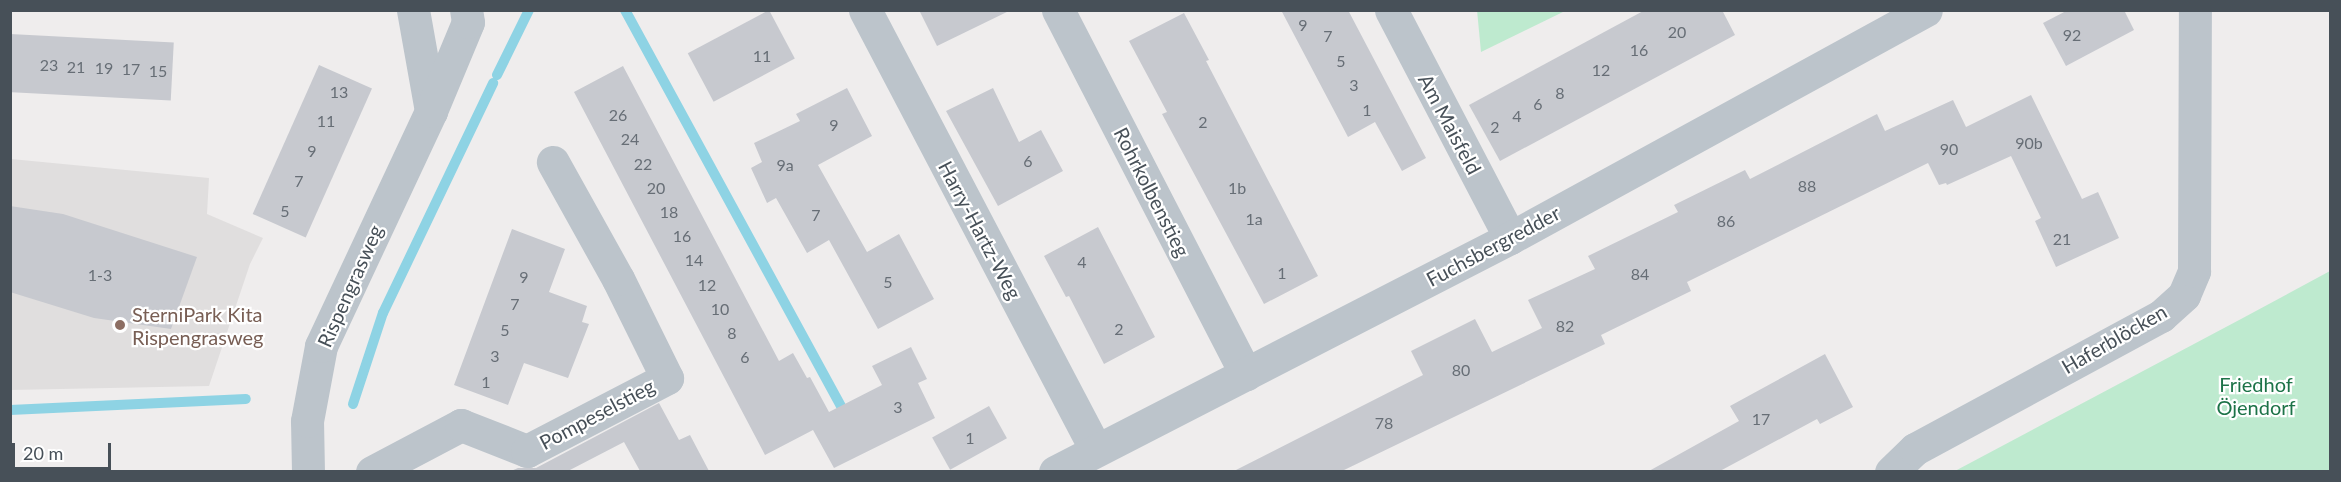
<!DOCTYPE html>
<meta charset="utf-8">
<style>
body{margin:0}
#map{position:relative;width:2341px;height:482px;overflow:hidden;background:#efeded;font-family:Lato,sans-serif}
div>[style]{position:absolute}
.education>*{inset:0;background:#e0dede}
.green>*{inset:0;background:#beeacf}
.stream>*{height:10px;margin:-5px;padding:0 5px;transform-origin:5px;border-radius:5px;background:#8ed3e4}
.building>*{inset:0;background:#c7c9cf;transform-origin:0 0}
.minor>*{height:33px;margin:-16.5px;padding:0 16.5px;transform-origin:16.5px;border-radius:16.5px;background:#bcc4cb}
.dots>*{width:16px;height:16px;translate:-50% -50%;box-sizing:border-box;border:3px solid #fff;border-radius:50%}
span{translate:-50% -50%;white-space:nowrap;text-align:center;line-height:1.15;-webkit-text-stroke:4.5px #fff;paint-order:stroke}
.number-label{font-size:16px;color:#676e76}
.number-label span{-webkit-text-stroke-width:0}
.street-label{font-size:20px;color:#475058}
.education-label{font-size:20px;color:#785e54}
.left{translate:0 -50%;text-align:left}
.park-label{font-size:20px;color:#1d7348}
.frame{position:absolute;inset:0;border:12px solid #475058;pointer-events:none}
.scale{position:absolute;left:12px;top:443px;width:99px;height:27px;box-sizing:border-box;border:3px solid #475058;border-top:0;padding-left:8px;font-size:18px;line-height:21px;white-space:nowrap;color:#475058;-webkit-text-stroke:4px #fff;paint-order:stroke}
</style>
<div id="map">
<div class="education">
<i style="clip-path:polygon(11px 159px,209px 178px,207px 214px,263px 238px,250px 264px,209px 386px,11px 390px)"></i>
</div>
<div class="green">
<i style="clip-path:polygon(1477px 10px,1565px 10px,1565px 11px,1481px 52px)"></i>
<i style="clip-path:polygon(2330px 271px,2330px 471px,1955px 471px,2241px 319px)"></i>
</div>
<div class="stream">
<i style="left:625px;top:10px;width:464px;rotate:61.4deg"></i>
<i style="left:497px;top:75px;width:72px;rotate:-63.8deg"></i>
<i style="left:353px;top:404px;width:96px;rotate:-71.8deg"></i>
<i style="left:383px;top:313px;width:255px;rotate:-64.4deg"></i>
<i style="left:10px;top:410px;width:236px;rotate:-2.7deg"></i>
</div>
<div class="building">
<i style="left:769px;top:10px;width:55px;height:92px;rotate:62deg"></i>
<i style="clip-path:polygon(919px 10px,1011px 10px,937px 46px)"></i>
<i style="clip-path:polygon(1281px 10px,1348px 10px,1426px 158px,1402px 171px,1375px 122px,1348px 137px)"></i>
<i style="clip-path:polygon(1645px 10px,1722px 10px,1735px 35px,1500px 161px,1469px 105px)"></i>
<i style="clip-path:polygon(2068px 10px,2124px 10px,2134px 30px,2066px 66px,2043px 23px)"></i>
<i style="clip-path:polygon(1184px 13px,1209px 60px,1206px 61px,1318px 276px,1264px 304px,1162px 114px,1167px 112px,1129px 41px)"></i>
<i style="left:10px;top:34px;width:164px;height:58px;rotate:3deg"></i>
<i style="left:319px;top:65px;width:58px;height:163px;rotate:24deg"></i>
<i style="clip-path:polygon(623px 66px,779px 361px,793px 353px,807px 378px,810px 377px,829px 412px,882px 385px,872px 366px,911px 347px,927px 379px,918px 383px,935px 418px,834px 468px,813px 430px,765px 455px,574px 92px)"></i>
<i style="clip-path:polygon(847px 88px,872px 136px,818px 165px,867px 252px,899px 234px,934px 299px,878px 329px,829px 240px,807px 253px,776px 198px,767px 203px,751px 168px,762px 162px,754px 143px,800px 121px,796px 114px)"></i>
<i style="clip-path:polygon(993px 88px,1019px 142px,1041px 130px,1063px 171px,998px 206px,946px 111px)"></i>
<i style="clip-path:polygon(2031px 95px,2082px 199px,2098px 192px,2119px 238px,2056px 267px,2035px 221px,2041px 218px,2011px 156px,1947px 185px,1946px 183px,1939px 185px,1928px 163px,1687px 282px,1691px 291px,1601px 335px,1605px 344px,1342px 471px,1234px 471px,1423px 375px,1411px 351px,1475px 319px,1492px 352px,1542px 328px,1528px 300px,1595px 269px,1588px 256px,1678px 212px,1674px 205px,1745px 170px,1750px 179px,1877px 114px,1885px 131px,1953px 100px,1966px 127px)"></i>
<i style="clip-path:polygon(10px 206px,63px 214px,197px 257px,171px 329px,94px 318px,10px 292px)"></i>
<i style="clip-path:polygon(1098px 227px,1155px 337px,1104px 364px,1069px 296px,1066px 297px,1044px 256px)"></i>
<i style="clip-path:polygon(512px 229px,565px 249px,549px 292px,587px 306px,582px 322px,589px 324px,568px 378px,524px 363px,508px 405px,454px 385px)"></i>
<i style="clip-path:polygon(1825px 354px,1853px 407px,1820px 424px,1817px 419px,1720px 471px,1649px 471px,1739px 421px,1730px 406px)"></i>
<i style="clip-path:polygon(659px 403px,679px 440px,690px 435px,709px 471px,640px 471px,624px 442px,568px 471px,511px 471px,518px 468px,536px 468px)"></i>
<i style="left:989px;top:406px;width:37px;height:65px;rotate:61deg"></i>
</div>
<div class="minor">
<i style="left:413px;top:10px;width:103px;rotate:79.9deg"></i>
<i style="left:865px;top:10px;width:497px;rotate:62.3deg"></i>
<i style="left:1058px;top:10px;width:410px;rotate:62.7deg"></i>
<i style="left:1391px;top:10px;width:257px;rotate:62.4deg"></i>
<i style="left:308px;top:472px;width:51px;rotate:-91.1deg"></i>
<i style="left:307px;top:421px;width:76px;rotate:-79.4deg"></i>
<i style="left:321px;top:346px;width:259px;rotate:-64.9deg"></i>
<i style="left:431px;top:111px;width:96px;rotate:-67.4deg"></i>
<i style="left:468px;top:22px;width:12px;rotate:-99deg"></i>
<i style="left:372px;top:472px;width:101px;rotate:-27.8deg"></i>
<i style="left:461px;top:425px;width:71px;rotate:21.5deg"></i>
<i style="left:527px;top:451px;width:158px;rotate:-27.5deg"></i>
<i style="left:667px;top:378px;width:110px;rotate:-116.3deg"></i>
<i style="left:618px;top:279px;width:134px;rotate:-119.1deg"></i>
<i style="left:1055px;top:472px;width:512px;rotate:-27.22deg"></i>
<i style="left:1510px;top:238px;width:474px;rotate:-28.7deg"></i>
<i style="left:1891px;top:472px;width:33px;rotate:-44deg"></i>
<i style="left:1915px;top:449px;width:280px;rotate:-28.4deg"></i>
<i style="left:2161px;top:316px;width:31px;rotate:-42deg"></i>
<i style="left:2184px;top:295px;width:26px;rotate:-67deg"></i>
<i style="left:2194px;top:271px;width:261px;rotate:-89.8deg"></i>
</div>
<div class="dots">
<i style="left:120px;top:325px;background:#8d6e63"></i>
</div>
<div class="number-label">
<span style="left:1303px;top:25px">9</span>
<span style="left:1677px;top:32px">20</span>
<span style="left:2072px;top:35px">92</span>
<span style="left:1328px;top:36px">7</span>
<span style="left:1639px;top:50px">16</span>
<span style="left:762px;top:56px">11</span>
<span style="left:1341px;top:61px">5</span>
<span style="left:49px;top:65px">23</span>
<span style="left:76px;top:67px">21</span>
<span style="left:104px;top:68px">19</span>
<span style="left:131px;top:69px">17</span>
<span style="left:1601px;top:70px">12</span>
<span style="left:158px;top:71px">15</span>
<span style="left:1354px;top:85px">3</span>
<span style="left:339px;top:92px">13</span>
<span style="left:1560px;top:93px">8</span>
<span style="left:1538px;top:104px">6</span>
<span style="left:1367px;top:110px">1</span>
<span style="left:618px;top:115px">26</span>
<span style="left:1517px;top:116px">4</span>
<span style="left:326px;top:121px">11</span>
<span style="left:1203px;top:122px">2</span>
<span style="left:834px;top:125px">9</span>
<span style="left:1495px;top:127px">2</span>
<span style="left:630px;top:139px">24</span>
<span style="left:2029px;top:143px">90b</span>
<span style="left:1949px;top:149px">90</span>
<span style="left:312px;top:151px">9</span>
<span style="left:1028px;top:161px">6</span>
<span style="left:643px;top:164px">22</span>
<span style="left:785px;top:165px">9a</span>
<span style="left:299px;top:181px">7</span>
<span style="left:1807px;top:186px">88</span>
<span style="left:656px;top:188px">20</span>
<span style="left:1237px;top:188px">1b</span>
<span style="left:285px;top:211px">5</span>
<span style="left:669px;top:212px">18</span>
<span style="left:816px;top:215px">7</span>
<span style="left:1254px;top:219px">1a</span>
<span style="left:1726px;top:221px">86</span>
<span style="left:682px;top:236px">16</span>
<span style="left:2062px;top:239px">21</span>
<span style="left:694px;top:260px">14</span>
<span style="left:1082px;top:262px">4</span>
<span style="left:1282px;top:273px">1</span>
<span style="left:1640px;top:274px">84</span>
<span style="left:100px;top:275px">1-3</span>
<span style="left:524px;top:277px">9</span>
<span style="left:888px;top:282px">5</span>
<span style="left:707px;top:285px">12</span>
<span style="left:515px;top:304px">7</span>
<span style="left:720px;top:309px">10</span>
<span style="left:1565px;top:326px">82</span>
<span style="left:1119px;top:329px">2</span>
<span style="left:505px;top:330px">5</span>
<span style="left:732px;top:333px">8</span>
<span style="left:495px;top:356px">3</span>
<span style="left:745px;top:357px">6</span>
<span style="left:1461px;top:370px">80</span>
<span style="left:486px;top:382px">1</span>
<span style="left:898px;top:407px">3</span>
<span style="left:1761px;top:419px">17</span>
<span style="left:1384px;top:423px">78</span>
<span style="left:970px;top:438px">1</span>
</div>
<div class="street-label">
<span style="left:1450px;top:124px;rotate:62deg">Am Maisfeld</span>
<span style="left:1152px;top:192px;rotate:63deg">Rohrkolbenstieg</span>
<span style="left:980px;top:230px;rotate:62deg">Harry-Hartz-Weg</span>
<span style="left:1493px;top:246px;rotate:-28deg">Fuchsbergredder</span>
<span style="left:350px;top:286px;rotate:-66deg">Rispengrasweg</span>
<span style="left:2114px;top:339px;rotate:-30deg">Haferblöcken</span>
<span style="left:597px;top:414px;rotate:-28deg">Pompeselstieg</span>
</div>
<div class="education-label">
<span class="left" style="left:132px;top:326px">SterniPark Kita<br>Rispengrasweg</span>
</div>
<div class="park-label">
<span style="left:2256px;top:396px">Friedhof<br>Öjendorf</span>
</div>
<div class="frame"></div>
<div class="scale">20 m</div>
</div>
